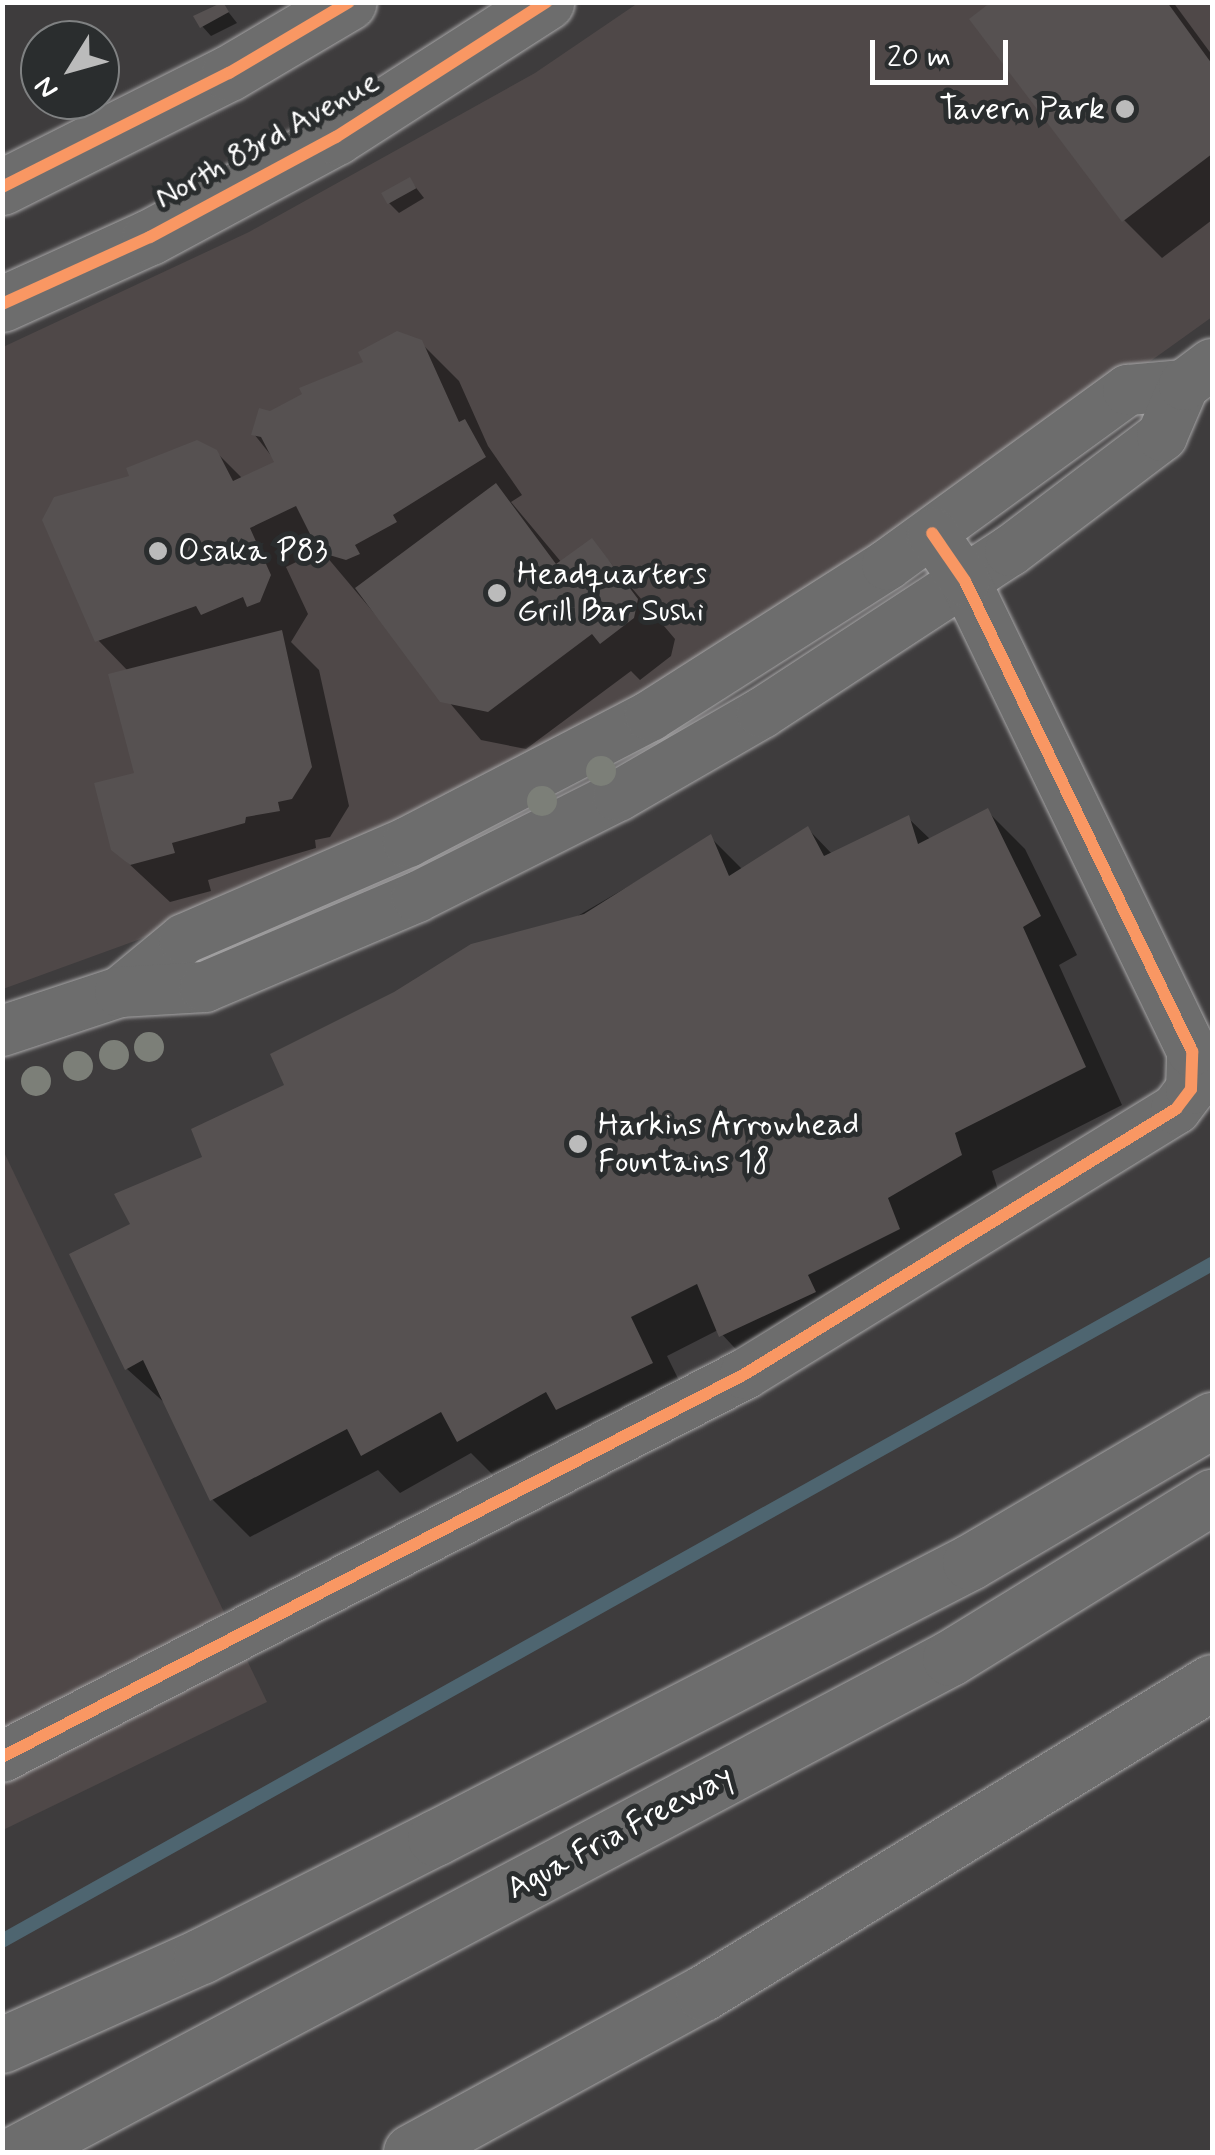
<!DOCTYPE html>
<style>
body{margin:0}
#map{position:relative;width:1215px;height:2155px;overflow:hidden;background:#3e3c3d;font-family:Mynerve,sans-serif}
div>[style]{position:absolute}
.built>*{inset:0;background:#4f4848}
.shadow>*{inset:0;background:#0007}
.stream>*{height:14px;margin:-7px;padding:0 7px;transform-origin:7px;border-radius:7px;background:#4e6570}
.building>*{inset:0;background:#565151;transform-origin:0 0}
.roads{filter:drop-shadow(0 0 2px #a8a7a8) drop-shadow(0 0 2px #a8a7a8)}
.secondary>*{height:50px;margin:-25px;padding:0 25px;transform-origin:25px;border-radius:25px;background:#6d6d6d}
.primary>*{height:55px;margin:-27.5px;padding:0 27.5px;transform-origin:27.5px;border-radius:27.5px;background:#6d6d6d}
.highway>*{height:55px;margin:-27.5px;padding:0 27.5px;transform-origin:27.5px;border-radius:27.5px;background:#6d6d6d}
.cycleway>*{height:12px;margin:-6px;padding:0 6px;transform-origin:6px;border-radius:6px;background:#f99763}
.trees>*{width:30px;height:30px;margin:-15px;border-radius:50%;background:#7c7f78}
.dots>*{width:28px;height:28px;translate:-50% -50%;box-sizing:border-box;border:5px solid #2a2d2e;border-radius:50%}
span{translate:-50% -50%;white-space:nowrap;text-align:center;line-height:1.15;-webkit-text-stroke:10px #2a2d2e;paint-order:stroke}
.poi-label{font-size:32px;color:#fff}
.right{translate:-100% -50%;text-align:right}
.left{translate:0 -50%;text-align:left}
.street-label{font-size:32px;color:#fff}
.frame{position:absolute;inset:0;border:5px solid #fff;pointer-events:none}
.north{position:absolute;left:20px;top:20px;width:100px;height:100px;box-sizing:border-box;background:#2a2d2e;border:2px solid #7f8182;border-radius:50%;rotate:233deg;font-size:28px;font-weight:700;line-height:40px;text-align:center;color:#fff}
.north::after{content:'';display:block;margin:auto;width:35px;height:45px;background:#bbb;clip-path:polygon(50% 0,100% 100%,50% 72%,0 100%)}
.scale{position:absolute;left:870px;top:40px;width:138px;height:45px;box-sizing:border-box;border:5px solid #fff;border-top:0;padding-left:12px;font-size:30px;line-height:35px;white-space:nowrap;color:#fff;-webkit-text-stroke:8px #2a2d2e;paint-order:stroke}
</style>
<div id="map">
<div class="built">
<i style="clip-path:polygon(638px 3px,1212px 3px,1212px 317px,791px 619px,253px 898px,3px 989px,3px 347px,249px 232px,535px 73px)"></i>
<i style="clip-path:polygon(2px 1148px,267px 1702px,3px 1830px,2px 1830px)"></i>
</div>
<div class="shadow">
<i style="clip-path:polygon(996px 2px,1173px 2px,1212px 55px,1212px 220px,1162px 258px,1124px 220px)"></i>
<i style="clip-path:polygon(222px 4px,237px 23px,211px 36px,202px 26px)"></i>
<i style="clip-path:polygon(410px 180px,424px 198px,399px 213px,389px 203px)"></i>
<i style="clip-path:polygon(420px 342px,459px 381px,488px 446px,522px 495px,511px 502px,562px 563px,592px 541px,675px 639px,671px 656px,640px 680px,631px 671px,526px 749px,481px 740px,321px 550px,286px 567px,308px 614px,291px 642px,319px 670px,349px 806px,330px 837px,315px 840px,316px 848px,208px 880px,211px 891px,170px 902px,113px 849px,137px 775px,129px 672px,98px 640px,216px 452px,243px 479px,277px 463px,254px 434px,271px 414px)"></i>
<i style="clip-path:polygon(987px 811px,1025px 849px,1077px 955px,1059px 965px,1122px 1105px,992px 1171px,999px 1193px,759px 1374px,718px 1330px,667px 1356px,689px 1401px,497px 1479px,471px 1453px,400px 1493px,378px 1470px,250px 1537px,212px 1499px,167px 1405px,127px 1369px,134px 1225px,206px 1158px,287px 1086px,711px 838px,743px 870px,808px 829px,833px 855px,908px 818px,931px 840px)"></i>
</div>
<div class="stream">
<i style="left:2px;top:1941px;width:1387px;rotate:-29.23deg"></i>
</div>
<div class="building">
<i style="clip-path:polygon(223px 2px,229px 12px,200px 28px,193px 16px)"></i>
<i style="clip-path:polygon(991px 2px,1167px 2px,1212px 64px,1212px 154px,1122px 222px,969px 19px)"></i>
<i style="left:410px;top:177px;width:13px;height:33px;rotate:61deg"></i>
<i style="clip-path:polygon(397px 331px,422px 340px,459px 422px,465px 419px,486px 457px,393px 515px,397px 522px,355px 545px,360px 554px,346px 560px,319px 552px,296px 506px,250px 528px,271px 575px,260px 602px,247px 607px,243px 597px,201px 615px,196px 606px,95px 642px,42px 520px,54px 497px,129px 476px,126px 468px,197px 440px,217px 450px,233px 481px,274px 462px,261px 437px,251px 435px,259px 408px,270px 411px,302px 394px,299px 388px,363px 362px,358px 352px)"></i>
<i style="clip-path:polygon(496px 483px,556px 564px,592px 538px,638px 599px,634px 618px,600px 644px,592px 634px,488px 712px,440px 702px,355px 588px)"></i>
<i style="clip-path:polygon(282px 630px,312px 767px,292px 799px,278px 802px,280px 811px,246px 817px,245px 823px,172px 843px,175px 853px,130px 865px,111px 850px,94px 783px,134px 773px,108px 674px)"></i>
<i style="clip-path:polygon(988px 808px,1041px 916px,1023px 927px,1086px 1067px,955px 1133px,962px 1155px,888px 1198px,900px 1229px,808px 1275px,816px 1292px,719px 1337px,697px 1284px,631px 1317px,653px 1363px,556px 1410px,546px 1392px,457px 1442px,441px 1412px,361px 1456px,347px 1429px,210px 1501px,143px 1360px,125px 1370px,69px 1254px,130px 1224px,114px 1194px,202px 1157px,191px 1129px,284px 1085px,270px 1054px,394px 992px,471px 944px,584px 914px,711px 834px,729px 876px,808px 826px,824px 856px,909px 815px,918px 844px)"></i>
</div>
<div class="roads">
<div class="secondary">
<i style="left:120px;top:992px;width:83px;rotate:-39.6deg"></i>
<i style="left:184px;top:939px;width:244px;rotate:-23.4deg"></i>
<i style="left:408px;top:842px;width:273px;rotate:-27.5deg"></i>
<i style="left:650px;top:716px;width:281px;rotate:-32.5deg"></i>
<i style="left:887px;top:565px;width:298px;rotate:-36deg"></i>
<i style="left:1128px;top:390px;width:56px;rotate:-5.1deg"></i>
<i style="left:2px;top:1031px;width:124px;rotate:-18.3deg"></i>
<i style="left:120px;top:992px;width:85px;rotate:-3.4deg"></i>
<i style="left:205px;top:987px;width:230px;rotate:-23deg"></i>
<i style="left:417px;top:897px;width:225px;rotate:-26.7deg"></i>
<i style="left:618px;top:796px;width:166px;rotate:-30deg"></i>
<i style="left:762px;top:713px;width:296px;rotate:-33.2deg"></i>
<i style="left:1010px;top:551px;width:191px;rotate:-37.1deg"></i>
<i style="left:1162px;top:436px;width:56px;rotate:-66.7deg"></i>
<i style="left:1184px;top:385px;width:35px;rotate:-37deg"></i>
<i style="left:2px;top:1757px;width:836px;rotate:-27.27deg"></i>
<i style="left:745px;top:1374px;width:506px;rotate:-31.59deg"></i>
<i style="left:1176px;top:1109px;width:25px;rotate:-53deg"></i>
<i style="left:1191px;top:1089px;width:38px;rotate:-88deg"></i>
<i style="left:1192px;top:1051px;width:522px;rotate:-115.78deg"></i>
<i style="left:965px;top:581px;width:58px;rotate:-124.5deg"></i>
</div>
<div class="primary">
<i style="left:2px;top:187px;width:254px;rotate:-26.7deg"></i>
<i style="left:229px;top:73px;width:139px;rotate:-30.6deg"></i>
<i style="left:2px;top:304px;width:162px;rotate:-24.4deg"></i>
<i style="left:150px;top:237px;width:211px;rotate:-28.3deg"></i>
<i style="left:336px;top:137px;width:250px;rotate:-32.7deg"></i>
</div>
<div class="highway">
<i style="left:2px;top:2045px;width:218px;rotate:-24.1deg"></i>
<i style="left:201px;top:1956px;width:262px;rotate:-26.8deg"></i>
<i style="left:435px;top:1838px;width:602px;rotate:-27.29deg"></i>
<i style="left:970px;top:1562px;width:281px;rotate:-30.4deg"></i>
<i style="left:18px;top:2152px;width:1055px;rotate:-27.93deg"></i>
<i style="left:950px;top:1658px;width:308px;rotate:-31.6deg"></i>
<i style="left:411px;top:2152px;width:332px;rotate:-28.6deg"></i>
<i style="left:703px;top:1993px;width:596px;rotate:-31.43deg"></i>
</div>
</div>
<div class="cycleway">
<i style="left:2px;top:187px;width:254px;rotate:-26.7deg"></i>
<i style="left:229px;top:73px;width:139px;rotate:-30.6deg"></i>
<i style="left:2px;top:304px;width:162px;rotate:-24.4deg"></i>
<i style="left:150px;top:237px;width:211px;rotate:-28.3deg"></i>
<i style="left:336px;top:137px;width:250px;rotate:-32.7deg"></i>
<i style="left:2px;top:1757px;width:836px;rotate:-27.27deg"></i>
<i style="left:745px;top:1374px;width:506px;rotate:-31.59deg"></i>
<i style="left:1176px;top:1109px;width:25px;rotate:-53deg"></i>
<i style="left:1191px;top:1089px;width:38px;rotate:-88deg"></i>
<i style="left:1192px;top:1051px;width:522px;rotate:-115.78deg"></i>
<i style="left:965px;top:581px;width:58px;rotate:-124.5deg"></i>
</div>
<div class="trees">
<i style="left:601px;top:771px"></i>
<i style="left:542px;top:801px"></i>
<i style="left:149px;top:1047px"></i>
<i style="left:114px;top:1055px"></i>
<i style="left:78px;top:1066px"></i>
<i style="left:36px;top:1081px"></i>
</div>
<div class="dots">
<i style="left:1125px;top:109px;background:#bbb"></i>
<i style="left:158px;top:551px;background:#bbb"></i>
<i style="left:497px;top:593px;background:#bbb"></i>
<i style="left:578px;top:1144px;background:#bbb"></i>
</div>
<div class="poi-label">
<span class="right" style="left:1105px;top:109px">Tavern Park</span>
<span class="left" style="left:178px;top:551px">Osaka P83</span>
<span class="left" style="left:517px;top:593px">Headquarters<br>Grill Bar Sushi</span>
<span class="left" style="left:598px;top:1144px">Harkins Arrowhead<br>Fountains 18</span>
</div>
<div class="street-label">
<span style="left:267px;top:140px;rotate:-29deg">North 83rd Avenue</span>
<span style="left:620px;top:1833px;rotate:-28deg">Agua Fria Freeway</span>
</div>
<div class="frame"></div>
<div class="north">N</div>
<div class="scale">20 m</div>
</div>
